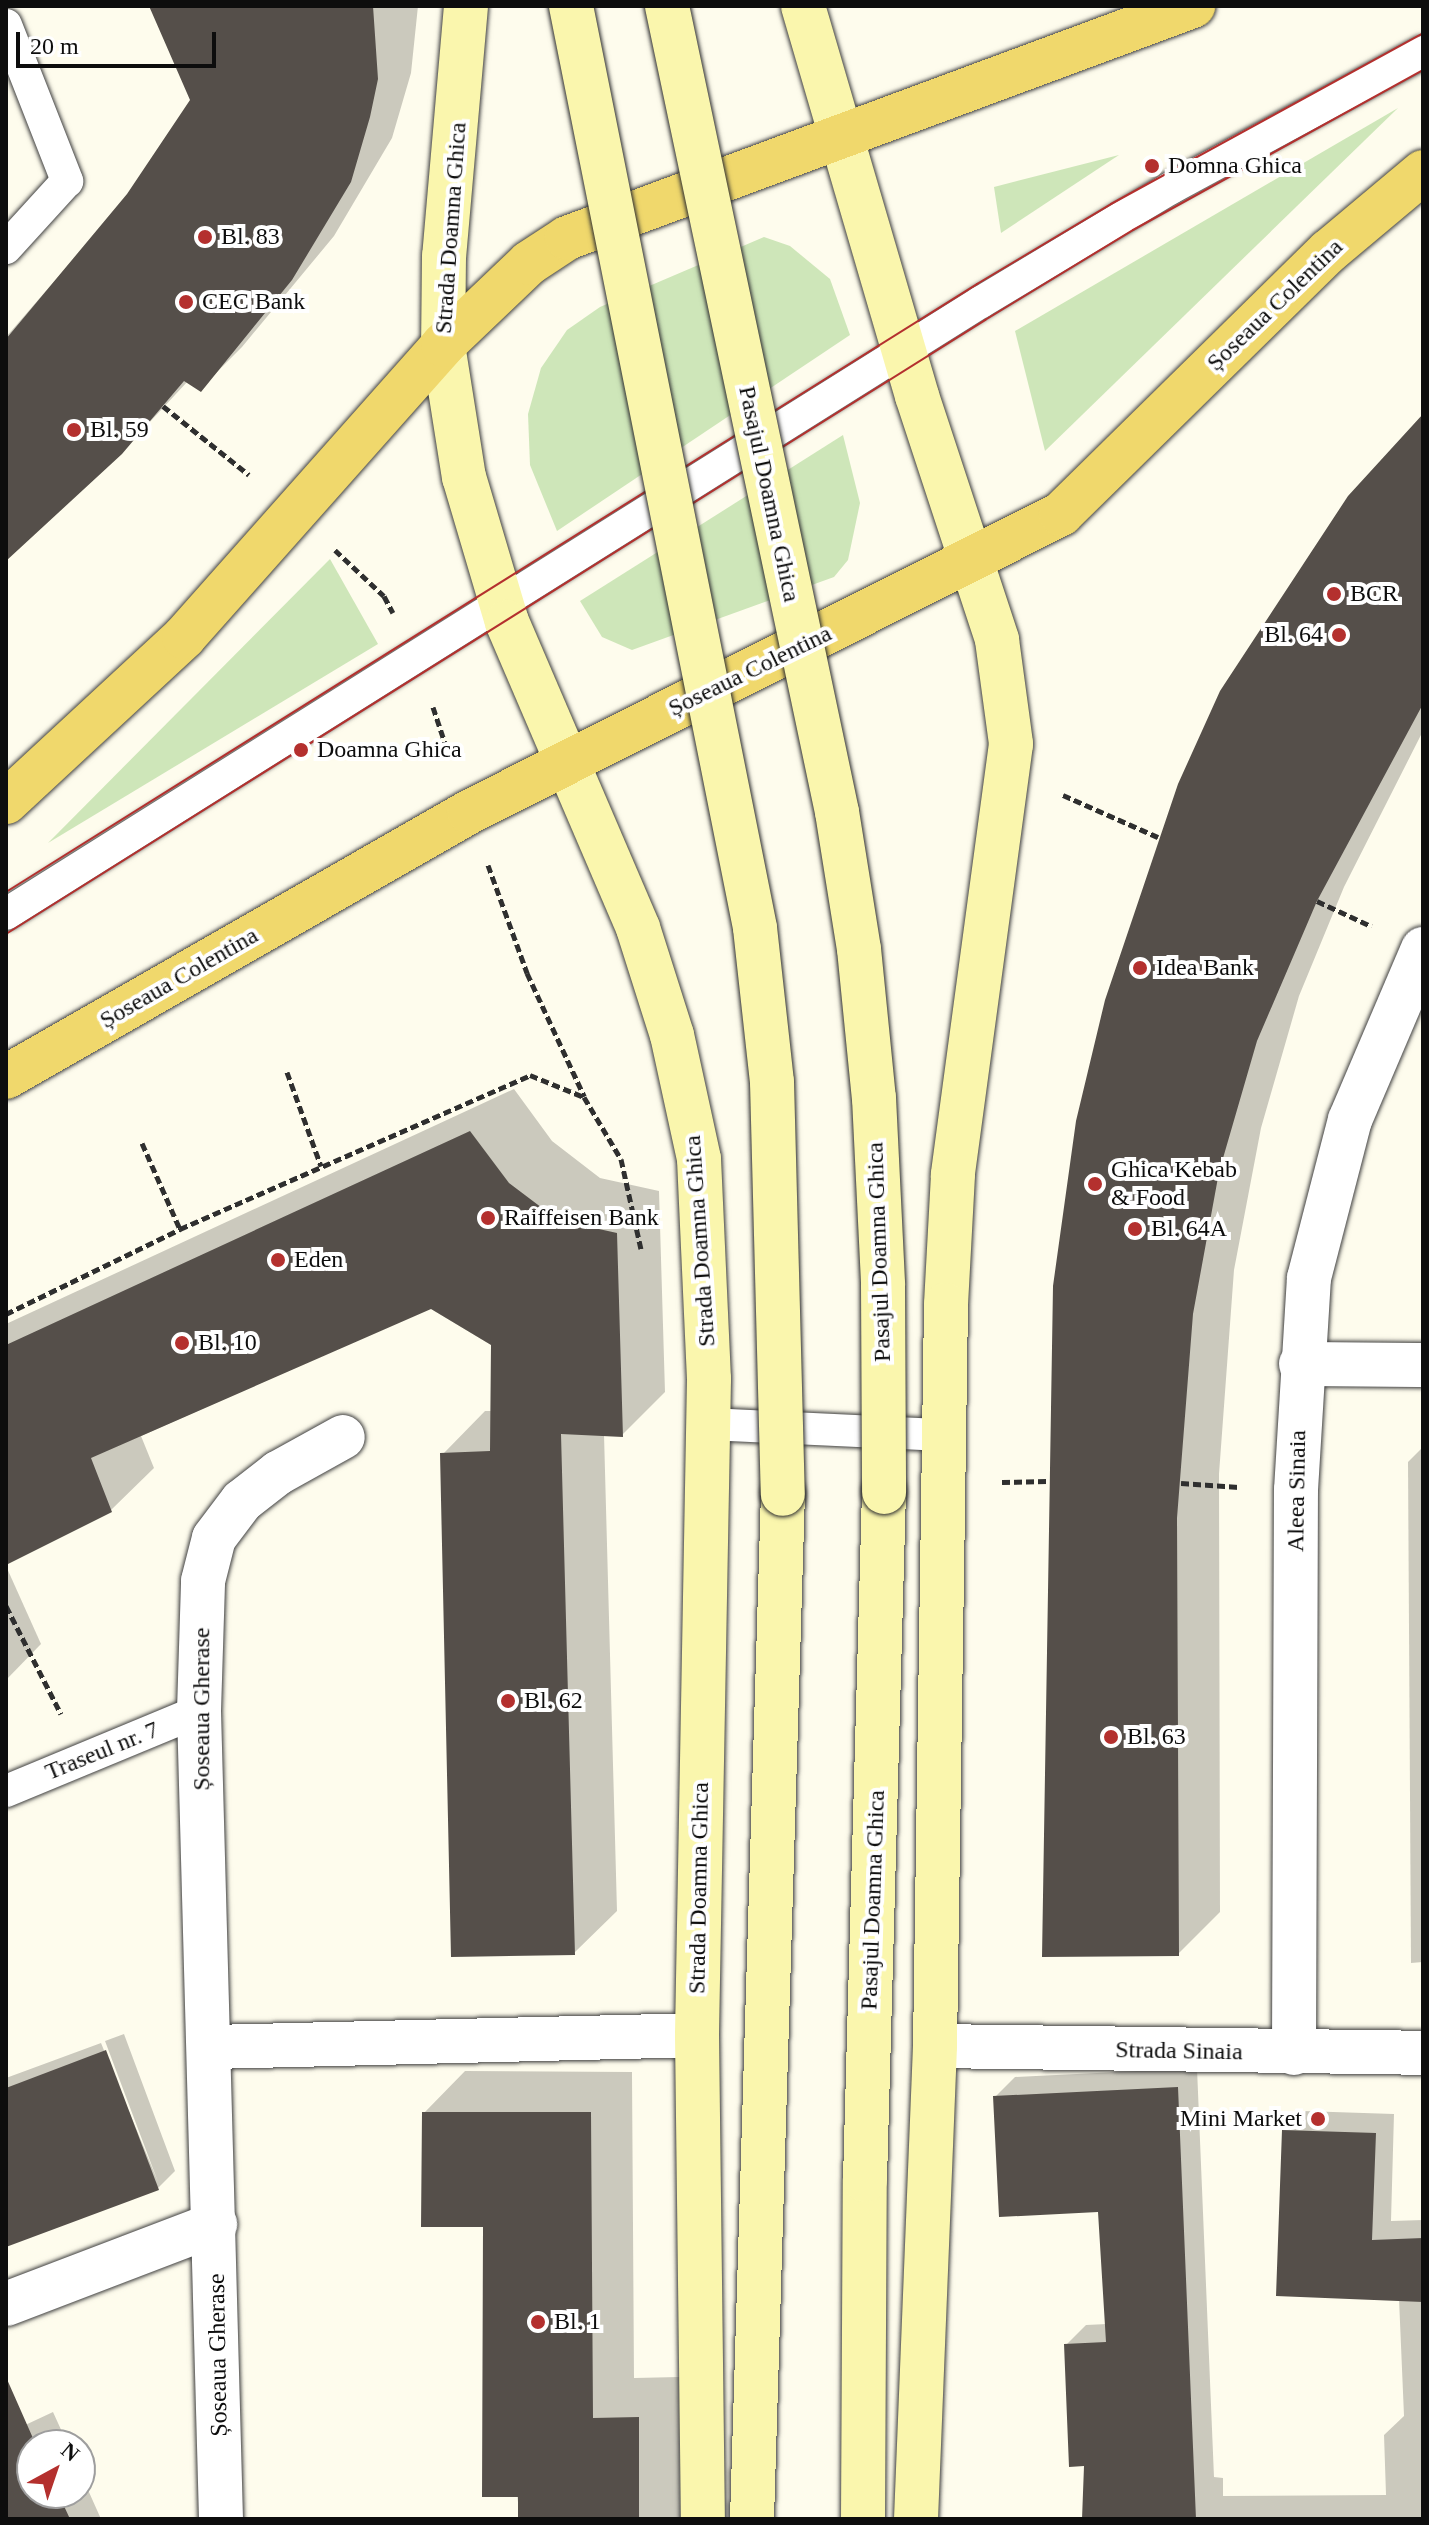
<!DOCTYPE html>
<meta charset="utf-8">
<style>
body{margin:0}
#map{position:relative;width:1429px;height:2525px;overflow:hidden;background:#fefced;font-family:Georgia,serif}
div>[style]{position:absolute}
.green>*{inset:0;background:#cee6b9}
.shadow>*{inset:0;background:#0003}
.building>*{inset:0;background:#554f4a}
.path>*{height:5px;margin-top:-2.5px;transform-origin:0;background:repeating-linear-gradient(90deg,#2f2f2f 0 8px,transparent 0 12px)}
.roads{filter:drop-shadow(0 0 2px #404040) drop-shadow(0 0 2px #404040)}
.service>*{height:32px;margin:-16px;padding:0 16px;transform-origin:16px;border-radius:16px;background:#fff}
.minor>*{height:44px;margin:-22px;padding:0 22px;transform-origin:22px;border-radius:22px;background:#fff}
.secondary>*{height:44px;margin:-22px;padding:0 22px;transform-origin:22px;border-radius:22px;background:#faf6ad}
.primary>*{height:44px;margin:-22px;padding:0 22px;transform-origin:22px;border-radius:22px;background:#f0d86c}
.tram>*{height:2px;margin:-1px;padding:0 1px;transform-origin:1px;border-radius:1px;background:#b4302e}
.bridges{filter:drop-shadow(0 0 2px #2f2f2f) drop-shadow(0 0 2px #2f2f2f)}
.secondary-bridge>*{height:44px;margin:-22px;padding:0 22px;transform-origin:22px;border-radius:22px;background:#faf6ad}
.dots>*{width:22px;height:22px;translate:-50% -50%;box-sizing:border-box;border:4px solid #fff;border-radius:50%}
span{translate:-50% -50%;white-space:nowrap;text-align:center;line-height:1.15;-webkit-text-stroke:8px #fff;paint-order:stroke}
.poi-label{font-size:24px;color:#0d0d0d}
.left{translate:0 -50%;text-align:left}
.right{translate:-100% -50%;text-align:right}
.street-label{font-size:24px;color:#0d0d0d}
.frame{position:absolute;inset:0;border:8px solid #0d0d0d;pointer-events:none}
.north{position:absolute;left:16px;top:2429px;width:80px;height:80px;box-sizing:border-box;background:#fff;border:2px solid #9e9e9e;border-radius:50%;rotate:40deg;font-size:22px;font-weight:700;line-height:32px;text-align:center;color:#0d0d0d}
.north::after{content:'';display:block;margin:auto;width:28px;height:36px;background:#b4302e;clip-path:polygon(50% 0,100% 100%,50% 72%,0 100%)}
.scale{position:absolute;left:16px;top:32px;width:200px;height:36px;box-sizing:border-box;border:4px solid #0d0d0d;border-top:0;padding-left:10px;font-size:24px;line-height:28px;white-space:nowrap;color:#0d0d0d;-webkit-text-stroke:6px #fff;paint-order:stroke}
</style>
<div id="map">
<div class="green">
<i style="clip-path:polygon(1398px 108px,1045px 451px,1015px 331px)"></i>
<i style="clip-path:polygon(1119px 155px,1001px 233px,994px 187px)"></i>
<i style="clip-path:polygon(764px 237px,790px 246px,830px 279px,850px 335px,557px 531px,530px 465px,528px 414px,541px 368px,567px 330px,600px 307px)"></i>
<i style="clip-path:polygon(843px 435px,860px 503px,848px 560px,834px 577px,632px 650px,602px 637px,580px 601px)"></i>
<i style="clip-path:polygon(330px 559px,378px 644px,48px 843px)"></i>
</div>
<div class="shadow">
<i style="clip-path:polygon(151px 6px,418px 6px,411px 73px,392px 138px,334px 236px,242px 347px,200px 389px,188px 381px,121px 453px,6px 558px,6px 337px,129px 195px,192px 100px)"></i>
<i style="clip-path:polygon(1423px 417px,1423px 731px,1344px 887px,1299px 996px,1261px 1128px,1234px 1270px,1219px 1474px,1220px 1912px,1178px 1954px,1055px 1286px)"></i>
<i style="clip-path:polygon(514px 1089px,552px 1141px,600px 1178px,659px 1191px,665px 1392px,622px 1435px,604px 1434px,617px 1911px,574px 1953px,443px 1454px,485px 1411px,493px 1411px,493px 1344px,432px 1307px,141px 1436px,154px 1468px,111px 1510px,6px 1527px,6px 1324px)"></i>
<i style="clip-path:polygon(1423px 1447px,1423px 1962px,1411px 1963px,1408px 1462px)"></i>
<i style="clip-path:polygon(6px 1566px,41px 1644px,6px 1680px)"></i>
<i style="clip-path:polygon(124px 2034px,175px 2171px,158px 2188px,6px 2245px,6px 2078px,101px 2043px,158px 2182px,105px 2041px)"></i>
<i style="clip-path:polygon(1197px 2068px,1214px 2477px,1223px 2478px,1223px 2496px,1386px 2495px,1384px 2435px,1404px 2416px,1399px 2299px,1284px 2131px,1303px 2111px,1394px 2114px,1391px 2221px,1423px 2220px,1423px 2519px,1084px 2519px,1086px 2464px,1066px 2345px,1086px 2325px,1107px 2324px,1100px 2210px,995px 2097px,1015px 2077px)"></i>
<i style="clip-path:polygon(465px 2071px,632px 2072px,634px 2378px,679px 2377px,680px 2519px,520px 2519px,485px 2225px,424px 2113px)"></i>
<i style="clip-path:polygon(53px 2412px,68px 2445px,32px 2445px,32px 2493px,80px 2493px,80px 2472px,101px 2519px,6px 2519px,6px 2434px)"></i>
</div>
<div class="building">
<i style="clip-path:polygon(149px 6px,373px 6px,378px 79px,370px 117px,351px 182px,292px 280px,252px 329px,201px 392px,184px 381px,122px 454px,6px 561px,6px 339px,127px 194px,190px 100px)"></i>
<i style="clip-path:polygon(1423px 414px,1423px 704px,1317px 901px,1257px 1041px,1219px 1172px,1193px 1314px,1177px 1518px,1179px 1956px,1042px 1957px,1053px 1286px,1076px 1121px,1105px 1000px,1178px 784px,1220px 691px,1348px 496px)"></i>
<i style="clip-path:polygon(470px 1131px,509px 1183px,558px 1220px,617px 1233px,623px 1437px,561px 1434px,575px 1955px,451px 1957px,440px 1453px,490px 1451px,491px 1345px,431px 1309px,91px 1458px,112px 1512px,6px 1565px,6px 1345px)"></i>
<i style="clip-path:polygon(106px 2050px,159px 2190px,6px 2247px,6px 2088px)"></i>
<i style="clip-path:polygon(1178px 2087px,1196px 2519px,1082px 2519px,1084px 2466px,1069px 2467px,1064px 2344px,1106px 2342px,1098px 2212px,999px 2217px,993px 2096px)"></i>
<i style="clip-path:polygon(422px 2112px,591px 2112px,593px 2418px,639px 2417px,639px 2519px,518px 2519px,518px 2497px,482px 2497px,483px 2227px,421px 2227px)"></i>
<i style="clip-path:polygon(1282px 2130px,1376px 2133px,1372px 2240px,1423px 2238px,1423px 2302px,1276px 2296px)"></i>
<i style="clip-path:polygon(6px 2377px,36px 2445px,32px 2445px,32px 2493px,58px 2493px,70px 2519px,6px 2519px)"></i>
</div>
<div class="path">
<i style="left:163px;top:406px;width:110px;rotate:38.7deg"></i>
<i style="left:335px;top:550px;width:67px;rotate:43.2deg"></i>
<i style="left:384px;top:596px;width:19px;rotate:62deg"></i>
<i style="left:433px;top:707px;width:54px;rotate:71.6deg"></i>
<i style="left:1063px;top:795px;width:104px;rotate:23.9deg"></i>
<i style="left:488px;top:865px;width:115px;rotate:70.1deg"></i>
<i style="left:527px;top:973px;width:136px;rotate:65.1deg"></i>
<i style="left:1317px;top:901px;width:60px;rotate:24.8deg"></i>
<i style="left:287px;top:1072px;width:100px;rotate:70.1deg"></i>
<i style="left:142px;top:1143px;width:94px;rotate:66.2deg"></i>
<i style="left:6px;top:1314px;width:194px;rotate:-26deg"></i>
<i style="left:180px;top:1229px;width:382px;rotate:-23.7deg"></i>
<i style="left:530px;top:1075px;width:58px;rotate:22.2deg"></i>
<i style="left:584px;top:1097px;width:72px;rotate:59.2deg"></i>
<i style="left:621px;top:1159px;width:92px;rotate:77.5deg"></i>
<i style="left:1002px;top:1482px;width:45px;rotate:-1.3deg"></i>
<i style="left:1181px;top:1483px;width:58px;rotate:3.9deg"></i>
<i style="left:6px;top:1606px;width:121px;rotate:63deg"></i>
</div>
<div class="roads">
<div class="service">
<i style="left:6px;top:25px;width:168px;rotate:68.6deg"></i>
<i style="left:67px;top:181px;width:91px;rotate:132.3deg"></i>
<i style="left:6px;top:914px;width:1151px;rotate:-32.12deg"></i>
<i style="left:981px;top:302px;width:222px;rotate:-31deg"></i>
<i style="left:1171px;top:188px;width:286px;rotate:-28.4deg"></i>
<i style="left:708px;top:1424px;width:236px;rotate:2.7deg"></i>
<i style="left:6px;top:1791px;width:209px;rotate:-22.5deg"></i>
</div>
<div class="minor">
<i style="left:1301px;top:1364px;width:122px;rotate:0.5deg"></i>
<i style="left:935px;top:2046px;width:488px;rotate:0.8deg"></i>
<i style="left:212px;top:2047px;width:485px;rotate:-1.4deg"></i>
<i style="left:1294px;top:2053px;width:563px;rotate:-89.8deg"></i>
<i style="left:1296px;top:1490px;width:212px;rotate:-86.5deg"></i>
<i style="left:1309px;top:1278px;width:163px;rotate:-75.5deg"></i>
<i style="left:1350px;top:1120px;width:186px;rotate:-66.9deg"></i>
<i style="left:6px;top:2304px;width:224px;rotate:-20.9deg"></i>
<i style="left:221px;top:2519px;width:808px;rotate:-91.56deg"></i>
<i style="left:199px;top:1711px;width:130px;rotate:-88.2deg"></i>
<i style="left:203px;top:1581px;width:44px;rotate:-75.7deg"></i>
<i style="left:214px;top:1538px;width:46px;rotate:-52.9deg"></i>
<i style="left:242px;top:1501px;width:46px;rotate:-37.9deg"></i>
<i style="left:278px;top:1473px;width:74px;rotate:-29deg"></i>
</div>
<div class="secondary">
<i style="left:466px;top:6px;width:251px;rotate:95deg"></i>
<i style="left:444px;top:256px;width:89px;rotate:90.6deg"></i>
<i style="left:443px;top:345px;width:134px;rotate:81deg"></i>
<i style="left:464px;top:477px;width:151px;rotate:73.5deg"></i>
<i style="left:507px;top:622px;width:333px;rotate:66.8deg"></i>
<i style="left:638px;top:928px;width:112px;rotate:72.4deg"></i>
<i style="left:672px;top:1035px;width:127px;rotate:77.7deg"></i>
<i style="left:699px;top:1159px;width:220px;rotate:87.4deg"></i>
<i style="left:709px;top:1379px;width:656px;rotate:91.05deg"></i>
<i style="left:697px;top:2035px;width:484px;rotate:89.3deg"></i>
<i style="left:803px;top:6px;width:406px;rotate:73.7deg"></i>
<i style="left:917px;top:396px;width:257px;rotate:71.8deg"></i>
<i style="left:997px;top:640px;width:105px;rotate:82.3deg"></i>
<i style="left:1011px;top:744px;width:435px;rotate:97.7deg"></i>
<i style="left:953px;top:1175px;width:130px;rotate:93.1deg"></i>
<i style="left:946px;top:1305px;width:741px;rotate:90.85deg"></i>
<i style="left:935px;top:2046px;width:473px;rotate:92.3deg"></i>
<i style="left:752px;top:2519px;width:1025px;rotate:-88.27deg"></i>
<i style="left:863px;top:2519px;width:339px;rotate:-89.7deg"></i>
<i style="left:865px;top:2180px;width:688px;rotate:-88.42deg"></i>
</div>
<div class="primary">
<i style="left:6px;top:802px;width:243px;rotate:-42.8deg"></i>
<i style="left:184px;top:637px;width:390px;rotate:-48.4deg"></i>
<i style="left:443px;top:345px;width:119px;rotate:-43.6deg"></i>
<i style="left:529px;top:263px;width:45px;rotate:-33.3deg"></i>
<i style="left:567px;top:238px;width:668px;rotate:-20.34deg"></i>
<i style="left:6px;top:1077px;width:533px;rotate:-29.78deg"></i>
<i style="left:469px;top:812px;width:663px;rotate:-26.72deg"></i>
<i style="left:1061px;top:514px;width:375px;rotate:-44.5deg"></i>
<i style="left:1329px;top:251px;width:123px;rotate:-40deg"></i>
</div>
</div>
<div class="tram">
<i style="left:6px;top:892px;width:1146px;rotate:-32.05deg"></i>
<i style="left:977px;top:284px;width:156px;rotate:-30.8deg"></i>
<i style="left:1111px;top:204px;width:356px;rotate:-28.7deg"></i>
<i style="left:6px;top:934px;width:1156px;rotate:-32.09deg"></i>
<i style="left:985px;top:320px;width:173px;rotate:-31.3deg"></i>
<i style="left:1133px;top:230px;width:331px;rotate:-28.9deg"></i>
</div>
<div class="bridges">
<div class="secondary-bridge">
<i style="left:571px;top:6px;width:940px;rotate:78.71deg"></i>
<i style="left:755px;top:928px;width:155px;rotate:83.7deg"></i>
<i style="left:772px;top:1082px;width:412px;rotate:88.5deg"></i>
<i style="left:667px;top:6px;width:824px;rotate:78.09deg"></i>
<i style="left:837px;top:812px;width:139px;rotate:80.9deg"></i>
<i style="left:859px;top:949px;width:150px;rotate:84.3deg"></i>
<i style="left:874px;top:1098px;width:187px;rotate:87.2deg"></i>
<i style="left:883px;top:1285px;width:207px;rotate:89.7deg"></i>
</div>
</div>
<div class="dots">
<i style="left:1152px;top:166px;background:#b4302e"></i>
<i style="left:205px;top:237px;background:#b4302e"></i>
<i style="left:186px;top:302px;background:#b4302e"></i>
<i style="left:74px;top:430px;background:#b4302e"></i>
<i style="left:1334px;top:594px;background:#b4302e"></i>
<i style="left:1339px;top:635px;background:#b4302e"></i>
<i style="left:301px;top:750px;background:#b4302e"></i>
<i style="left:1140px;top:968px;background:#b4302e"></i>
<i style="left:1095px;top:1184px;background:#b4302e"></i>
<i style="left:488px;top:1218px;background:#b4302e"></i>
<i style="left:1135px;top:1229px;background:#b4302e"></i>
<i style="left:278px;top:1260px;background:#b4302e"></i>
<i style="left:182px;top:1343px;background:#b4302e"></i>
<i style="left:508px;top:1701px;background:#b4302e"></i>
<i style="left:1111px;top:1737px;background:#b4302e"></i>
<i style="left:1318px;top:2119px;background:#b4302e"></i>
<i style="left:538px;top:2322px;background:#b4302e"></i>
</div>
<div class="poi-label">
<span class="left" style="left:1168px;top:166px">Domna Ghica</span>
<span class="left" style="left:221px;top:237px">Bl. 83</span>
<span class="left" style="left:202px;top:302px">CEC Bank</span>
<span class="left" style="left:90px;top:430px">Bl. 59</span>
<span class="left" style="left:1350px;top:594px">BCR</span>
<span class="right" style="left:1323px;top:635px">Bl. 64</span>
<span class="left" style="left:317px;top:750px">Doamna Ghica</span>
<span class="left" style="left:1156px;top:968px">Idea Bank</span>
<span class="left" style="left:1111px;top:1184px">Ghica Kebab<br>&amp; Food</span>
<span class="left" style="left:504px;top:1218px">Raiffeisen Bank</span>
<span class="left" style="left:1151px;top:1229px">Bl. 64A</span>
<span class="left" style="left:294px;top:1260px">Eden</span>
<span class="left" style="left:198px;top:1343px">Bl. 10</span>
<span class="left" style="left:524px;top:1701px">Bl. 62</span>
<span class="left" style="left:1127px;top:1737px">Bl. 63</span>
<span class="right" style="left:1302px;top:2119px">Mini Market</span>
<span class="left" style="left:554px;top:2322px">Bl. 1</span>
</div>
<div class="street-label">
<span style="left:451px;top:228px;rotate:-86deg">Strada Doamna Ghica</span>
<span style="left:1275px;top:305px;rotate:-44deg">Șoseaua Colentina</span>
<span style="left:769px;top:494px;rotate:78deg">Pasajul Doamna Ghica</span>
<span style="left:750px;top:671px;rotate:-26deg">Șoseaua Colentina</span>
<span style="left:179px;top:978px;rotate:-30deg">Șoseaua Colentina</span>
<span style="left:700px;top:1241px;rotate:-94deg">Strada Doamna Ghica</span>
<span style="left:879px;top:1252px;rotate:-92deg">Pasajul Doamna Ghica</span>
<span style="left:1297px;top:1491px;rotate:-89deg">Aleea Sinaia</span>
<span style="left:202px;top:1709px;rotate:-90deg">Șoseaua Gherase</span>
<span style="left:102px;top:1751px;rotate:-22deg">Traseul nr. 7</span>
<span style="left:699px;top:1888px;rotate:-89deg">Strada Doamna Ghica</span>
<span style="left:873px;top:1900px;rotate:-88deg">Pasajul Doamna Ghica</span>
<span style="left:1179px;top:2051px;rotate:1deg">Strada Sinaia</span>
<span style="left:218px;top:2355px;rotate:-91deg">Șoseaua Gherase</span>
</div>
<div class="frame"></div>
<div class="north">N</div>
<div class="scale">20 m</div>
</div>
